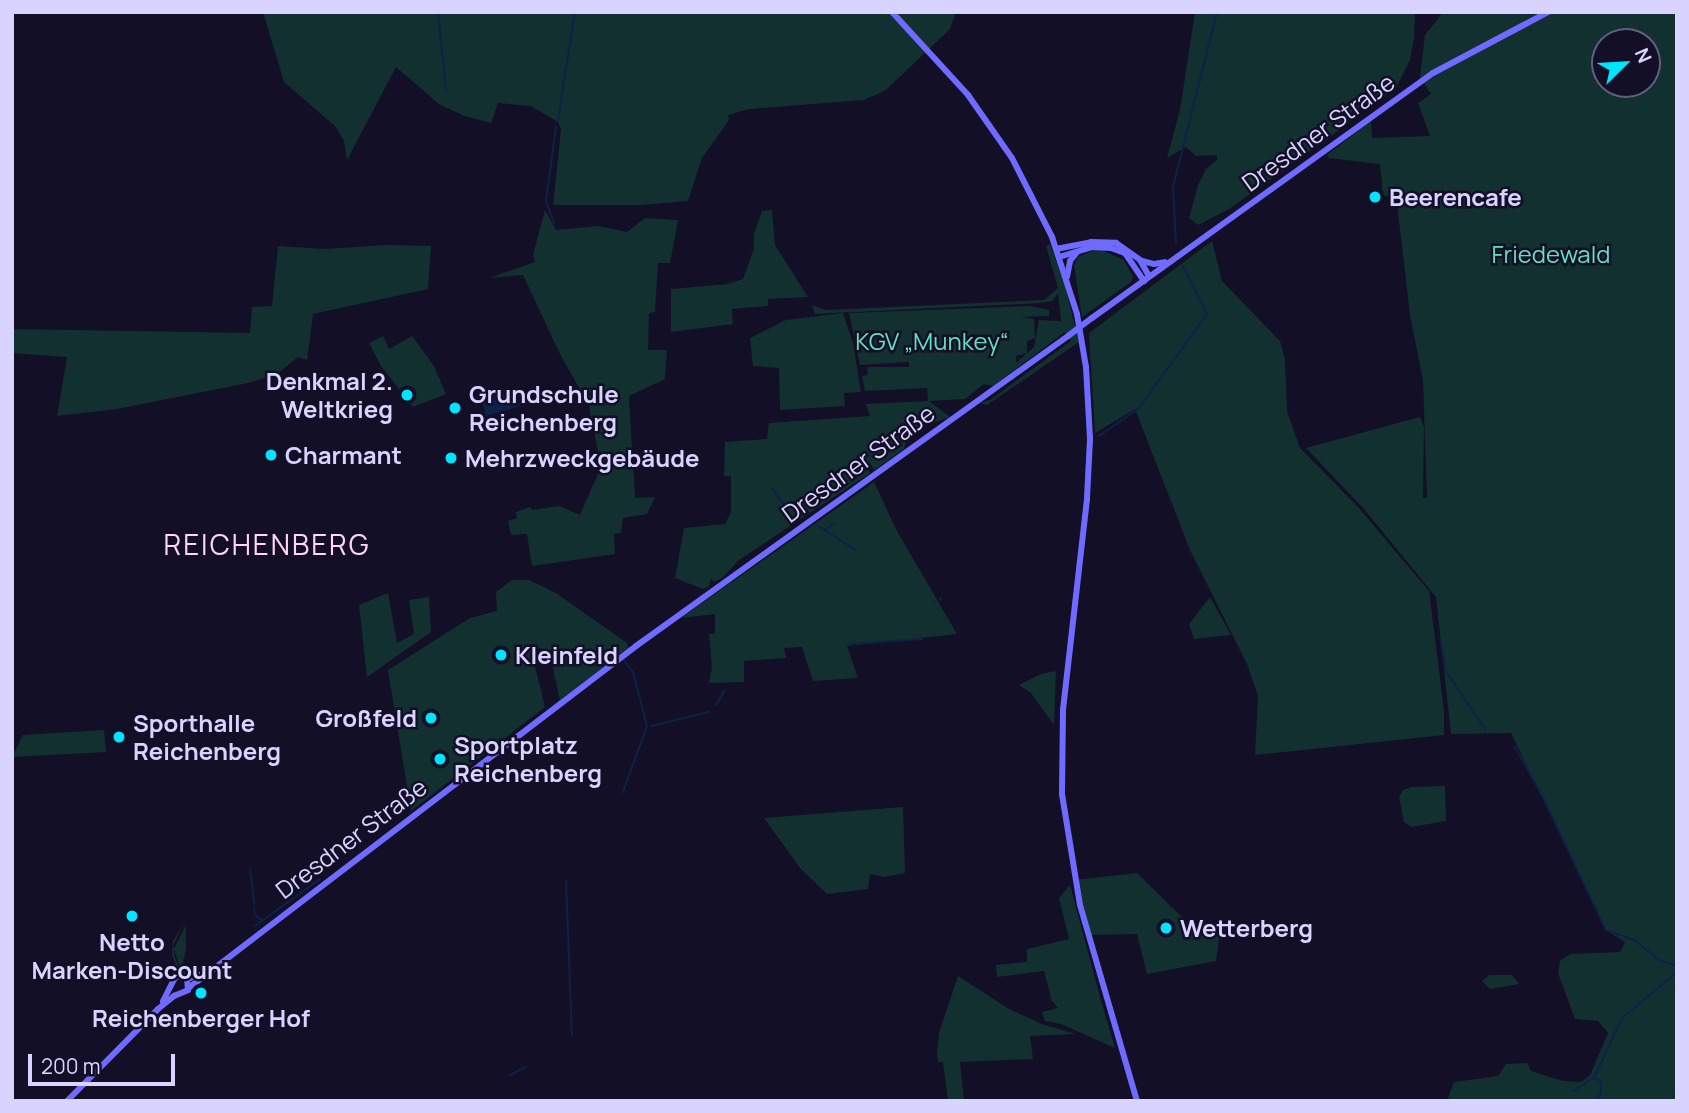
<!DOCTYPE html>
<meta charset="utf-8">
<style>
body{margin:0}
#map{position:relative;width:1689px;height:1113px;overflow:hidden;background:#130f26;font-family:Manrope,sans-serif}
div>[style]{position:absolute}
.green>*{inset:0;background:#12302f}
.water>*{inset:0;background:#0c2248}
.stream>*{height:2px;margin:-1px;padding:0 1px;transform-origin:1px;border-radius:1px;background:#0c2248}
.secondary>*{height:6px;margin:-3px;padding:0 3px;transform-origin:3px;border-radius:3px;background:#6f6bff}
.secondary-bridge>*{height:6px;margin:-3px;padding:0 3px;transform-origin:3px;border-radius:3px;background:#6f6bff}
.dots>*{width:19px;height:19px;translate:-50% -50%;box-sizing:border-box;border:4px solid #130f26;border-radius:50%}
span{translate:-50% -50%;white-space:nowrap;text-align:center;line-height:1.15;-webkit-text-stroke:5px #130f26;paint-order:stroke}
.street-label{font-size:24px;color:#d9d4ff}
.poi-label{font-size:24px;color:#d9d4ff;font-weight:700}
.left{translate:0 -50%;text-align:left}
.right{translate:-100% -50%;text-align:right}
.park-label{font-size:24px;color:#5fe0c0}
.quarter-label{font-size:28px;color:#ffd6f0;letter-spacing:2px}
.frame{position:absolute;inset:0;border:14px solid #d9d4ff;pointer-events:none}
.north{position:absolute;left:1591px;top:28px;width:70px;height:70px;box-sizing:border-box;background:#130f26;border:2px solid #625e7d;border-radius:50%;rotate:66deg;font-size:19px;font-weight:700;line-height:28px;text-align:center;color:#d9d4ff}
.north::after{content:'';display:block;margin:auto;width:24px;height:32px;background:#00e5ff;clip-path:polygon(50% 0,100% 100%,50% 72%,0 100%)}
.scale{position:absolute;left:28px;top:1054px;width:147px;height:32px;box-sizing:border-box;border:4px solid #d9d4ff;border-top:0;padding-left:9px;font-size:21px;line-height:24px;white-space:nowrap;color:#d9d4ff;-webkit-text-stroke:5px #130f26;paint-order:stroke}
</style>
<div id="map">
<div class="green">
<i style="clip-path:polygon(263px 12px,956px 12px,950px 29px,886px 90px,864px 100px,749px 109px,728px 115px,729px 120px,702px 158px,688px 201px,642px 205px,553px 205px,561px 129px,558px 122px,531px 106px,498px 103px,491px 123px,465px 116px,440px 105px,396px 67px,347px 160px,344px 141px,336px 127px,284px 82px)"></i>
<i style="clip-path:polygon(1195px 12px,1415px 12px,1414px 38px,1410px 60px,1396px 88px,1367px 109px,1355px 109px,1346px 117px,1349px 123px,1229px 209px,1198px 225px,1189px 218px,1198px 185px,1206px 169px,1217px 160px,1217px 155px,1196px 156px,1186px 147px,1167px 158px,1180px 110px)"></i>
<i style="clip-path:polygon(evenodd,1443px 12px,1677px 12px,1677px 1101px,1447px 1101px,1454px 1082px,1498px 1076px,1506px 1064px,1527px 1063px,1531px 1071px,1563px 1081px,1581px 1082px,1590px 1075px,1608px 1033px,1598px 1021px,1575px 1019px,1558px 973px,1560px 961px,1570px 954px,1620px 952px,1625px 942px,1606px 930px,1511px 733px,1451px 734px,1436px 597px,1364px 509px,1306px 448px,1420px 417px,1424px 427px,1423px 498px,1427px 498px,1423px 380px,1410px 315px,1396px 195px,1383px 196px,1380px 164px,1329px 158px,1327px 155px,1371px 121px,1372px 138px,1430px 136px,1418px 103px,1431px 94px,1420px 77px,1425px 35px,1443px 12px,1605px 42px,1647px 42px,1647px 84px,1605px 84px,1605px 42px)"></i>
<i style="clip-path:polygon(545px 210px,556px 230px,598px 226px,627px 232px,645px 218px,678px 220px,670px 263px,658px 263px,655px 312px,649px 313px,648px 350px,667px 350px,665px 379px,629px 396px,635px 498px,655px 497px,647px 514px,623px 518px,621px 533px,614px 534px,615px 554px,532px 566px,527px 534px,511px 535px,508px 521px,517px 518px,516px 512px,530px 507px,533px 510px,559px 506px,580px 515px,601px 467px,589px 406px,559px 352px,523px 275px,489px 278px,535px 262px,533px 255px)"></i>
<i style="clip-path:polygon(772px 210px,775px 245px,808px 297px,768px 299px,768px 306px,732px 309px,733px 324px,671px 332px,671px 289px,728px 284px,743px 279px,754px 248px,754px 234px,762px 211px)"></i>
<i style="clip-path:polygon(1212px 241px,1222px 281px,1280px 341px,1285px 360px,1287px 411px,1300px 448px,1358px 507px,1429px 591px,1444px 711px,1444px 735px,1255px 755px,1258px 696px,1247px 664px,1190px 550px,1135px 409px,1095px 433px,1089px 333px)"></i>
<i style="clip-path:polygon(1050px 244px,1066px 289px,1079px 342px,987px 405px,980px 403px,990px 400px,1071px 341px,1065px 332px,993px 386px,984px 384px,965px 399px,929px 401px,950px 417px,909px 431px,904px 449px,874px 470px,870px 463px,866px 464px,870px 473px,739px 560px,722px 578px,714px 582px,711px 578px,709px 586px,703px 589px,675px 578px,684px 528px,725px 524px,731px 512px,731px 476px,724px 476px,725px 442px,767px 439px,769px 423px,870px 416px,866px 404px,928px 401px,927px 388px,865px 391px,862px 376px,868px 375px,867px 367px,909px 367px,909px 362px,860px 365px,849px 313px,1030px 306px,1049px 310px,1049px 316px,1021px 317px,1034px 319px,1035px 338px,1027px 341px,1027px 353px,1016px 356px,1016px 363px,1034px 347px,1039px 320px,1061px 321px,1058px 293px,1052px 301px,1039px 303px,815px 314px,812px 305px,825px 310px,1044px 300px,1058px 288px,1046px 246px)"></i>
<i style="clip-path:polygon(387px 245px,431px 246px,428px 289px,313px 314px,307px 360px,298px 357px,277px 374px,248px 383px,117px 409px,57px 416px,67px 357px,12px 353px,12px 329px,250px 333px,252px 307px,272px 306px,278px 246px,324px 249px)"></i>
<i style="clip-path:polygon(1093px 250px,1104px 251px,1124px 260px,1133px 277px,1131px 282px,1082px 317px,1074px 265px,1078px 257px)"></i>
<i style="clip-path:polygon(843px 313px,853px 343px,861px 392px,844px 393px,845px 406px,780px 410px,779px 368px,753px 366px,750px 338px,786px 320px)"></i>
<i style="clip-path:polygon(383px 336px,389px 349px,412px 336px,434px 366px,446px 394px,413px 407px,381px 366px,369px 343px)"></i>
<i style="clip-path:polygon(874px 482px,897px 531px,957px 634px,847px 646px,858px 678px,813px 681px,802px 647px,784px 648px,786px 658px,744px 661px,744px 682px,709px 683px,712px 668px,709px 634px,715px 633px,715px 614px,681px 618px)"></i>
<i style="clip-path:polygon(512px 580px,529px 580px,556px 593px,627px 643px,628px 648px,560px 700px,549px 651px,530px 645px,545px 707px,411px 811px,388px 670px,470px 618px,497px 611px,496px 592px)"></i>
<i style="clip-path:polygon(388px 593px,397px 643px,414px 634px,409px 600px,429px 597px,431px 632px,367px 677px,359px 605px)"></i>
<i style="clip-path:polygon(1210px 597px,1231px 635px,1194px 639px,1189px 624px)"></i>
<i style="clip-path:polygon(1056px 671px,1054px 725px,1031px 693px,1019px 685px,1041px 674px)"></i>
<i style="clip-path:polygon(104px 730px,106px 752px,12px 757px,23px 735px)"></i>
<i style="clip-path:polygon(1445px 786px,1446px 821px,1411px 827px,1404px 822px,1399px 797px,1403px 790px,1411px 787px)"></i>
<i style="clip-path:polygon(903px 807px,905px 873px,885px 877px,870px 874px,868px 889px,827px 894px,800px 868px,764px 818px)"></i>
<i style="clip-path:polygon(1137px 873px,1188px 923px,1198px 930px,1220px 932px,1216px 961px,1147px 974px,1137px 934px,1088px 935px,1074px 880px)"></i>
<i style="clip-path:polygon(1070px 885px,1100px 997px,1115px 1048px,1061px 1024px,1045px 1021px,1042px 1012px,1058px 1008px,1052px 1001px,1044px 971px,997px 977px,996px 965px,1027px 962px,1027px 949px,1069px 939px,1059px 898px)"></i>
<i style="clip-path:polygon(184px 923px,173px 946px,174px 949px,186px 925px,186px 949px,182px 967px,189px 969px,191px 973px,180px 968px,174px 949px,174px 955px,180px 970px,191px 975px,187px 976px,177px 970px,172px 954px,173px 941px)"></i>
<i style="clip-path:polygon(1489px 975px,1512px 975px,1519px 984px,1490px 989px,1482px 981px)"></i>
<i style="clip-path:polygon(958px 976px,1009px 1009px,1042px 1024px,1076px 1034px,1030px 1036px,1033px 1059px,960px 1062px,964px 1101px,948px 1101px,943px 1062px,938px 1062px,937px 1053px,939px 1033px)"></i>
</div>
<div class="water">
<i style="clip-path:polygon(492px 390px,512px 396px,511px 400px,514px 402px,517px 398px,521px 406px,486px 416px,480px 392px)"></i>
</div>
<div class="stream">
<i style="left:438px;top:12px;width:78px;rotate:84.1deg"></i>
<i style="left:558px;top:120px;width:109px;rotate:-81.1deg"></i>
<i style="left:554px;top:223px;width:23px;rotate:-110deg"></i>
<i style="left:546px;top:201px;width:75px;rotate:-82.3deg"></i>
<i style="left:1176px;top:243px;width:56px;rotate:-93.1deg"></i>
<i style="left:1173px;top:187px;width:180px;rotate:-75.9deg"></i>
<i style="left:1099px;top:436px;width:49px;rotate:-35deg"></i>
<i style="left:1139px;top:408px;width:116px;rotate:-54.1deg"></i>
<i style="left:1207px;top:314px;width:54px;rotate:-116.6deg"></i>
<i style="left:773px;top:489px;width:18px;rotate:56deg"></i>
<i style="left:783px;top:504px;width:27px;rotate:20deg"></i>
<i style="left:818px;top:526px;width:45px;rotate:32.3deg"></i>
<i style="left:825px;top:530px;width:12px;rotate:-35deg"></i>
<i style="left:940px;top:599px;width:1px;rotate:-45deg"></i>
<i style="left:934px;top:602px;width:1px;rotate:-45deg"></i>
<i style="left:1441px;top:642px;width:30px;rotate:81deg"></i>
<i style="left:1446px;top:672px;width:70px;rotate:55.4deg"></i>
<i style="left:850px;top:644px;width:72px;rotate:-4deg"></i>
<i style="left:607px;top:651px;width:12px;rotate:9deg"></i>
<i style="left:716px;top:706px;width:17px;rotate:-62deg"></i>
<i style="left:651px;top:726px;width:60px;rotate:-13.6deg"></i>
<i style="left:1515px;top:747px;width:60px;rotate:60.9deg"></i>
<i style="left:1544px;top:799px;width:145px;rotate:64.7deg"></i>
<i style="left:1606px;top:930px;width:32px;rotate:20deg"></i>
<i style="left:1636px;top:941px;width:30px;rotate:40deg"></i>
<i style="left:1659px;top:960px;width:19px;rotate:18deg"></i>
<i style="left:623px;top:792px;width:70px;rotate:-70deg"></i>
<i style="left:647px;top:726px;width:56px;rotate:-104.5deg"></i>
<i style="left:633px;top:672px;width:15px;rotate:-127deg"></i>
<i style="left:250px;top:869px;width:35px;rotate:83deg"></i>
<i style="left:566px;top:880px;width:155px;rotate:87.8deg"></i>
<i style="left:254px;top:908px;width:7px;rotate:82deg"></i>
<i style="left:255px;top:915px;width:10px;rotate:37deg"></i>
<i style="left:255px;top:926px;width:80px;rotate:-35.9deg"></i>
<i style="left:510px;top:1075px;width:18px;rotate:-27deg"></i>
<i style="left:1594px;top:1078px;width:8px;rotate:23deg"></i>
<i style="left:1601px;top:1081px;width:12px;rotate:90deg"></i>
<i style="left:1601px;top:1093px;width:10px;rotate:127deg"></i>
<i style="left:1573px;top:1091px;width:25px;rotate:-32deg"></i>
<i style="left:1594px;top:1078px;width:66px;rotate:-65deg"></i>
<i style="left:1622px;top:1018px;width:72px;rotate:-39.9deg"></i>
</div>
<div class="secondary">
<i style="left:892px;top:12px;width:113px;rotate:47.5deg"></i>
<i style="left:968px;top:95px;width:77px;rotate:55.1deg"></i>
<i style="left:1012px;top:158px;width:89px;rotate:63.1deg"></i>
<i style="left:1052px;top:237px;width:81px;rotate:72deg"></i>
<i style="left:1077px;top:314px;width:54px;rotate:80.4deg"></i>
<i style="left:1086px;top:367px;width:72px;rotate:86.8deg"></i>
<i style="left:1090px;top:439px;width:60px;rotate:92.9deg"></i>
<i style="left:1087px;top:499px;width:212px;rotate:96.5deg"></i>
<i style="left:1063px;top:710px;width:84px;rotate:90.7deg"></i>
<i style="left:1062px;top:794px;width:112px;rotate:80.8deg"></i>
<i style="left:1080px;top:905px;width:204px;rotate:73.8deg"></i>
<i style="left:1056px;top:249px;width:36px;rotate:-11deg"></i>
<i style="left:1091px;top:242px;width:25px;rotate:2deg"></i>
<i style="left:1116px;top:243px;width:29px;rotate:35deg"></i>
<i style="left:1140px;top:260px;width:18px;rotate:61deg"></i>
<i style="left:1059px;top:257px;width:34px;rotate:-17deg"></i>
<i style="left:1091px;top:247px;width:20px;rotate:3deg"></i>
<i style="left:1111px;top:248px;width:15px;rotate:20deg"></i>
<i style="left:1125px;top:253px;width:34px;rotate:56deg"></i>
<i style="left:1142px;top:261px;width:12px;rotate:14deg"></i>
<i style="left:1154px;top:264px;width:11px;rotate:-10deg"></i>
<i style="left:1067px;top:277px;width:16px;rotate:-79deg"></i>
<i style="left:1070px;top:261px;width:11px;rotate:-52deg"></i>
<i style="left:1092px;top:318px;width:420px;rotate:-35.7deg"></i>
<i style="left:1433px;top:73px;width:130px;rotate:-27.9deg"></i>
<i style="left:190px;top:987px;width:561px;rotate:-37.4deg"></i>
<i style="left:636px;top:646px;width:532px;rotate:-35.66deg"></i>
<i style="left:163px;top:1001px;width:28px;rotate:-63deg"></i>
<i style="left:176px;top:976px;width:14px;rotate:8deg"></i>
<i style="left:190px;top:978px;width:13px;rotate:-18deg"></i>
<i style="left:67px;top:1101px;width:129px;rotate:-45.3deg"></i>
<i style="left:158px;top:1009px;width:21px;rotate:-39deg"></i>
<i style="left:174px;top:996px;width:15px;rotate:-23deg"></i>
<i style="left:188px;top:990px;width:12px;rotate:-95deg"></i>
</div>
<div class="secondary-bridge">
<i style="left:1068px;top:336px;width:30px;rotate:-37deg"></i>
</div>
<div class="dots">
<i style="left:1375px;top:197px;background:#00e5ff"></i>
<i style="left:407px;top:395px;background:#00e5ff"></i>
<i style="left:455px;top:408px;background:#00e5ff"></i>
<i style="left:271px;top:455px;background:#00e5ff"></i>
<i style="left:451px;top:458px;background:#00e5ff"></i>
<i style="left:501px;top:655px;background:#00e5ff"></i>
<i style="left:431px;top:718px;background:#00e5ff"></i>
<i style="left:119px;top:737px;background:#00e5ff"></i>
<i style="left:440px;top:759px;background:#00e5ff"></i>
<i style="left:132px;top:916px;background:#00e5ff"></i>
<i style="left:1166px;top:928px;background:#00e5ff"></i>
<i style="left:201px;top:993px;background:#00e5ff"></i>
</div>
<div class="street-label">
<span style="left:1318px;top:132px;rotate:-36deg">Dresdner Straße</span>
<span style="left:858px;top:463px;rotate:-36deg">Dresdner Straße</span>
<span style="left:351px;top:838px;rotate:-37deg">Dresdner Straße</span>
</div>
<div class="poi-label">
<span class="left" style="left:1389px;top:197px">Beerencafe</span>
<span class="right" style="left:393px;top:395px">Denkmal 2.<br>Weltkrieg</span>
<span class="left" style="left:469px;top:408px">Grundschule<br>Reichenberg</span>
<span class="left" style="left:285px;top:455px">Charmant</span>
<span class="left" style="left:465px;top:458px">Mehrzweckgebäude</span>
<span class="left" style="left:515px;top:655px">Kleinfeld</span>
<span class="right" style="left:417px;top:718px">Großfeld</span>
<span class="left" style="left:133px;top:737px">Sporthalle<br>Reichenberg</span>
<span class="left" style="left:454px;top:759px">Sportplatz<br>Reichenberg</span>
<span class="left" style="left:1180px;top:928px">Wetterberg</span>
<span style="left:132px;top:956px">Netto<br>Marken-Discount</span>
<span style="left:201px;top:1018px">Reichenberger Hof</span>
</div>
<div class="park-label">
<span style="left:1551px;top:254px">Friedewald</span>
<span style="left:932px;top:341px">KGV „Munkey“</span>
</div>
<div class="quarter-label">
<span style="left:267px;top:544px">REICHENBERG</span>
</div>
<div class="frame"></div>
<div class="north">N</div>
<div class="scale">200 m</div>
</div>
